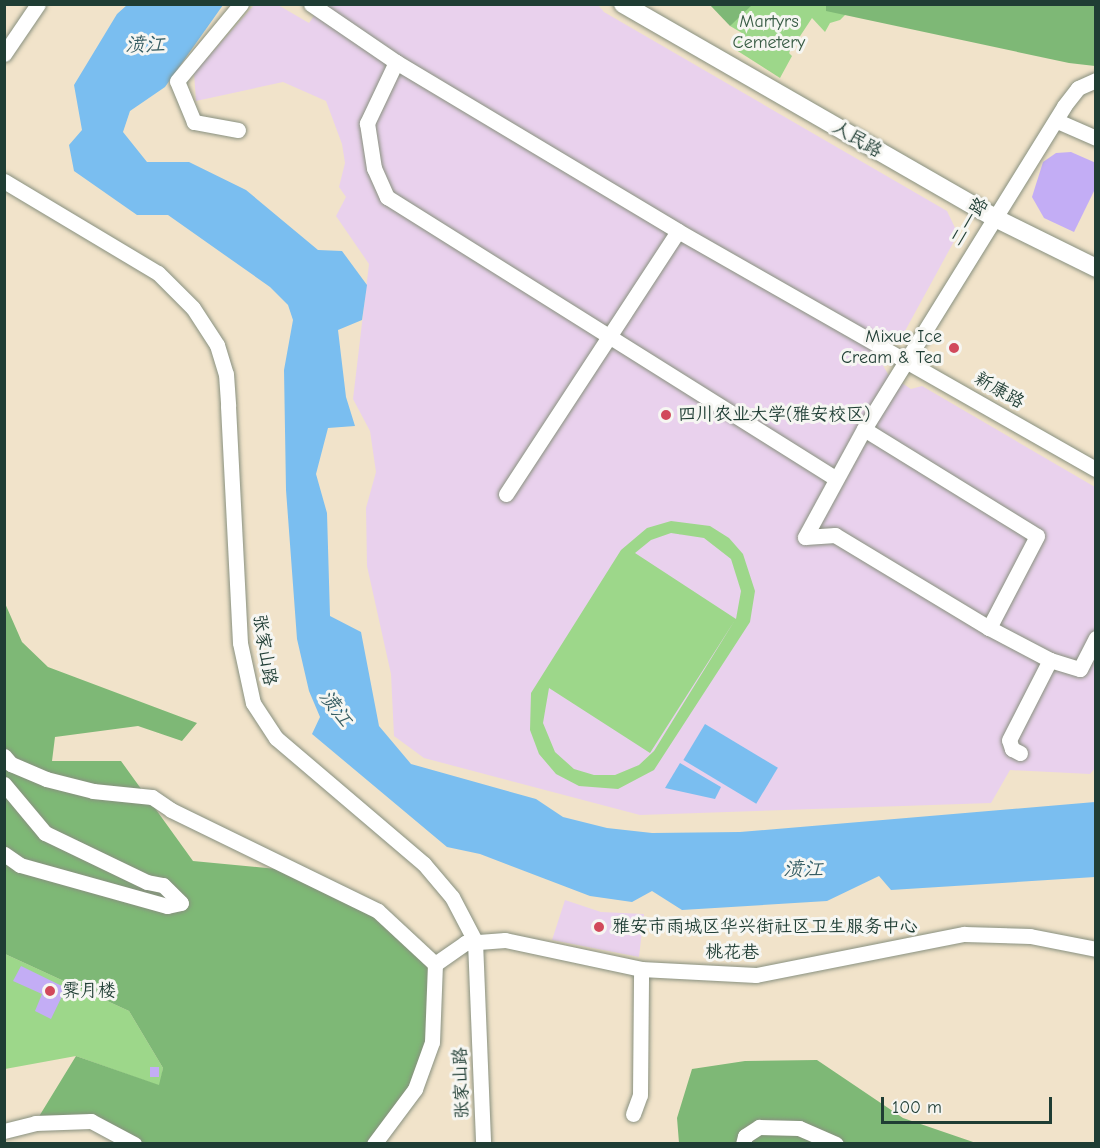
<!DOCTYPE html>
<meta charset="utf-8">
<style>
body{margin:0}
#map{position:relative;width:1100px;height:1148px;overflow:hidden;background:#f1e3ca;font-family:"Comic Neue","LXGW WenKai TC",sans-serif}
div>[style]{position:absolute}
.built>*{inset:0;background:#e9d1ed}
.green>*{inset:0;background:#9dd78a}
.forest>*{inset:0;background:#7eb876}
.water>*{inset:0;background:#7abef0;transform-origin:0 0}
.building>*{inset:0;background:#c3adf5;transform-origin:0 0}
.roads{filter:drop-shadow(0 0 2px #88907f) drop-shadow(0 0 2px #88907f)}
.minor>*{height:15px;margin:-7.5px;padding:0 7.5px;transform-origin:7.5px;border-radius:7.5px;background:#fff}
.major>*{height:18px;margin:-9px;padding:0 9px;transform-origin:9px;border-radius:9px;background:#fff}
.dots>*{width:16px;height:16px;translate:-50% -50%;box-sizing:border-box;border:3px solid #f6f6f2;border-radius:50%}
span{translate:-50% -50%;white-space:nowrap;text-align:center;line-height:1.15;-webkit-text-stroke:6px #f6f6f2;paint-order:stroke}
.park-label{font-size:18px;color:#385c45}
.street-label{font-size:18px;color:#1f3d34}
.poi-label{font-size:18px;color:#1f3d34}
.right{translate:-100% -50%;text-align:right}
.left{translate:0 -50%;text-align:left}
.water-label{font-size:20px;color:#365d63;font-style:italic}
.frame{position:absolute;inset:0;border:6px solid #1f3d34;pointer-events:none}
.scale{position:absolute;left:881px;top:1097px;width:171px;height:27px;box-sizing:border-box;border:3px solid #1f3d34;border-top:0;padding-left:8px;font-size:18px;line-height:21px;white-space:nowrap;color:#1f3d34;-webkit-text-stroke:4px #f6f6f2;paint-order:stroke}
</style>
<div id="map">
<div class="built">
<i style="clip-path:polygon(254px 5px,278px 5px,309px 23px,321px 5px,598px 5px,604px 12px,947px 211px,958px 234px,905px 331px,893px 332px,879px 359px,888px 374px,911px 389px,922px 386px,1095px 487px,1096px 767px,1090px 774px,1010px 770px,991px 803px,640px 815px,424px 758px,394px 736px,391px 674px,367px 566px,366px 508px,376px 472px,370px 431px,353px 399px,369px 264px,336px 216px,346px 197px,339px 187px,345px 163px,342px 144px,326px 101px,283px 82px,196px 101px,194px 73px)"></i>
<i style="clip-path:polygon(565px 900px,601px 912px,644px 914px,639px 957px,552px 940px)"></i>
</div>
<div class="green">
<i style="clip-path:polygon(738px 5px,855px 5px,840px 20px,830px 23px,825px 32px,812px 18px,789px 53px,792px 56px,780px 78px,733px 48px,742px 33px,730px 26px)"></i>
<i style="clip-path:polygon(evenodd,671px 521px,710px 526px,729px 538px,743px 554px,755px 591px,750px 622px,654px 770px,618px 789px,579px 786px,556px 774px,539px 754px,530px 730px,531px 693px,621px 550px,647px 528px,671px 521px,671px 533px,704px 538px,731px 559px,741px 591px,736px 619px,635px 553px,651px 540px,671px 533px,671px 521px,735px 620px,654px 751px,639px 765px,615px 775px,594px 775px,574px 769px,555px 752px,543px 723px,549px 688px,650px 753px,735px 620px)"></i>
<i style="clip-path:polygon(5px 954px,129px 1011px,163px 1068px,160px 1086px,76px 1056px,5px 1069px)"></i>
</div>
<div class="forest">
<i style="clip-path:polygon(710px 5px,752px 5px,730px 26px)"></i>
<i style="clip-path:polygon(826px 5px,1095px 5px,1095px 66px,1069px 63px,826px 11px)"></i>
<i style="clip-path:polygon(4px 601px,22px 642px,48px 667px,197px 723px,182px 741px,138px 726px,55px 737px,52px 761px,121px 761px,193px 861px,297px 871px,378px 911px,435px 964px,432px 1042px,415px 1089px,374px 1143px,134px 1143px,91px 1121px,35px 1123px,76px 1056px,159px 1085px,163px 1068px,129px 1011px,5px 954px)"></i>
<i style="clip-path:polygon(817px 1060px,903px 1118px,976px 1143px,679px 1143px,677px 1118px,692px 1069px,745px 1061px)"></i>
</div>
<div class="water">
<i style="clip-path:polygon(127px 5px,223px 5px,165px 87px,130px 111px,123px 132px,147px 162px,189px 162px,246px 190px,318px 250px,342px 251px,367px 285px,362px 320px,338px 330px,346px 397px,355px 426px,328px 428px,316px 474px,327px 513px,330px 616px,361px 632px,379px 726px,411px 764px,536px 799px,563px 817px,607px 828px,652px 833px,740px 832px,1095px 802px,1095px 877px,891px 890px,879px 876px,827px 901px,682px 910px,652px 891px,632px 902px,590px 896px,480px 854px,447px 847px,312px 734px,320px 717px,309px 691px,297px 639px,286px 490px,284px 370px,293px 320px,288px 305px,270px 287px,168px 215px,137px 215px,74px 171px,69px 145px,82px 130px,74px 85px,117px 14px)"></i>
<i style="left:705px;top:724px;width:85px;height:42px;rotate:31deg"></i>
<i style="clip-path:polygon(680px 763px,721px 787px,715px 799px,665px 788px)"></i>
</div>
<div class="building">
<i style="clip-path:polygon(1071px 152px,1096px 163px,1096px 187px,1074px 232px,1044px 218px,1032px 197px,1043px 162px,1056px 153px)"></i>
<i style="clip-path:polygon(21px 966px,66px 988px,51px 1019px,35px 1011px,42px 994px,13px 981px)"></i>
<i style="left:150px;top:1067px;width:9px;height:10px"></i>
</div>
<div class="roads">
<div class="minor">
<i style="left:311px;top:4px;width:103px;rotate:34.3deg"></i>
<i style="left:396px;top:62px;width:329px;rotate:30.9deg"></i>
<i style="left:678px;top:231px;width:481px;rotate:29.7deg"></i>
<i style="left:4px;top:54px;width:60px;rotate:-55.8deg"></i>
<i style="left:396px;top:62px;width:68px;rotate:115.4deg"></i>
<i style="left:367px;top:123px;width:46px;rotate:81.2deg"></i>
<i style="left:374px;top:168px;width:32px;rotate:66deg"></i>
<i style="left:387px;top:197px;width:529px;rotate:32.1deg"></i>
<i style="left:1057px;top:121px;width:43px;rotate:23.6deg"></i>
<i style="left:238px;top:130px;width:45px;rotate:-169.7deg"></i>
<i style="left:194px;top:122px;width:44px;rotate:-112.5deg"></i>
<i style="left:177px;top:81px;width:100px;rotate:-50.3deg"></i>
<i style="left:4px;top:181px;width:179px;rotate:30.9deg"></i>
<i style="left:158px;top:273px;width:49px;rotate:45deg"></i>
<i style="left:193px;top:308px;width:44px;rotate:57deg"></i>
<i style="left:217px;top:345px;width:30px;rotate:73deg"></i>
<i style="left:226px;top:374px;width:32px;rotate:86deg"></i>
<i style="left:228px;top:406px;width:237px;rotate:87.1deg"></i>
<i style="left:240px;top:643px;width:61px;rotate:77.8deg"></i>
<i style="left:253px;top:703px;width:42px;rotate:56.7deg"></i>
<i style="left:276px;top:738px;width:194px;rotate:40.4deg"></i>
<i style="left:424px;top:864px;width:43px;rotate:49.7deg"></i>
<i style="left:452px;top:897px;width:50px;rotate:62.4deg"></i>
<i style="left:475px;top:941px;width:203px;rotate:87.7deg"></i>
<i style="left:864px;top:429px;width:203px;rotate:31.7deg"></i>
<i style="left:1037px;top:536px;width:104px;rotate:117.6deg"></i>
<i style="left:506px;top:494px;width:314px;rotate:-56.8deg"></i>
<i style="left:1050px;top:660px;width:69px;rotate:-152.3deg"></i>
<i style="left:989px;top:628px;width:180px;rotate:-148.9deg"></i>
<i style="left:835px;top:535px;width:30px;rotate:176deg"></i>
<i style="left:805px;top:537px;width:123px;rotate:-61.4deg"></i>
<i style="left:864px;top:429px;width:380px;rotate:-58.2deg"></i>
<i style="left:1064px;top:106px;width:23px;rotate:-52deg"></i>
<i style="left:1078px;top:88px;width:20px;rotate:-24deg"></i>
<i style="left:1020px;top:753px;width:9px;rotate:-153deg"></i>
<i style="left:1012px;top:749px;width:9px;rotate:-108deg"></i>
<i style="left:1009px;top:740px;width:90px;rotate:-62.9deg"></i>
<i style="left:1050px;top:660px;width:31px;rotate:17deg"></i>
<i style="left:1080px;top:669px;width:35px;rotate:-63deg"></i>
<i style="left:4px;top:756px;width:11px;rotate:49deg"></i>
<i style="left:11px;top:764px;width:38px;rotate:23deg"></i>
<i style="left:46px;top:779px;width:49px;rotate:14.3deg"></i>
<i style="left:93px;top:791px;width:59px;rotate:5.8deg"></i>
<i style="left:152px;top:797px;width:23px;rotate:34deg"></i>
<i style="left:171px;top:810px;width:230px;rotate:26deg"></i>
<i style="left:378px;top:911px;width:78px;rotate:42.9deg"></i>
<i style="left:4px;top:784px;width:64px;rotate:50.1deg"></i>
<i style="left:45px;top:833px;width:113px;rotate:25.7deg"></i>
<i style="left:147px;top:882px;width:16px;rotate:11deg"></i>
<i style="left:163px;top:885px;width:25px;rotate:45deg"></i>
<i style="left:181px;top:903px;width:14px;rotate:168deg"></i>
<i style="left:167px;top:906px;width:153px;rotate:-164.4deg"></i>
<i style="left:20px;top:865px;width:19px;rotate:-145deg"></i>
<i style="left:633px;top:1114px;width:20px;rotate:-70deg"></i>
<i style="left:640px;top:1095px;width:126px;rotate:-89.5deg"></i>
<i style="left:4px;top:1131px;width:32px;rotate:-14deg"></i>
<i style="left:35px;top:1123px;width:56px;rotate:-2deg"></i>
<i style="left:91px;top:1121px;width:49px;rotate:28.1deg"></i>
<i style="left:374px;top:1144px;width:69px;rotate:-53.3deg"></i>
<i style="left:415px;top:1089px;width:50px;rotate:-70.1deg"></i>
<i style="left:432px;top:1042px;width:78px;rotate:-87.8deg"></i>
<i style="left:435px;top:964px;width:37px;rotate:-35deg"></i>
<i style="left:465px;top:943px;width:40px;rotate:-4.3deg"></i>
<i style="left:505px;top:940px;width:139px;rotate:12deg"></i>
<i style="left:641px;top:969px;width:115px;rotate:3deg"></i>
<i style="left:756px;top:975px;width:212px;rotate:-11.2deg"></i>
<i style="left:964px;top:934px;width:66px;rotate:1.7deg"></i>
<i style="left:1030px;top:936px;width:67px;rotate:11.1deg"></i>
<i style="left:743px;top:1144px;width:8px;rotate:-76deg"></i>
<i style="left:745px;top:1136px;width:17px;rotate:-33deg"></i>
<i style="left:759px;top:1127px;width:40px;rotate:1.4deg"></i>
<i style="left:799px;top:1128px;width:40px;rotate:23.4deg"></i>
</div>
<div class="major">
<i style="left:623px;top:4px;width:429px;rotate:29.9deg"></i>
<i style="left:995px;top:218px;width:113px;rotate:26.3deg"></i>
</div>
</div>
<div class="dots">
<i style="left:954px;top:348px;background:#d1495b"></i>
<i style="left:666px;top:415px;background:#d1495b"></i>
<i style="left:599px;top:927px;background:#d1495b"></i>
<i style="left:50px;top:991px;background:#d1495b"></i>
</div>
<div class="park-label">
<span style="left:769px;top:33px">Martyrs<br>Cemetery</span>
</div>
<div class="street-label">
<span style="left:857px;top:140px;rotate:30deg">人民路</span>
<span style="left:970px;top:222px;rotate:-57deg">二一路</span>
<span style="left:999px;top:391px;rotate:30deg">新康路</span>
<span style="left:264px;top:650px;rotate:81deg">张家山路</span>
<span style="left:732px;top:953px;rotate:1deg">桃花巷</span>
<span style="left:462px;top:1083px;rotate:-92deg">张家山路</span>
</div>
<div class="poi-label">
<span class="right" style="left:942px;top:348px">Mixue Ice<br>Cream &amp; Tea</span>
<span class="left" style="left:678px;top:415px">四川农业大学(雅安校区)</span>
<span class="left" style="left:612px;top:927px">雅安市雨城区华兴街社区卫生服务中心</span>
<span class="left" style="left:62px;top:991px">霁月楼</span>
</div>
<div class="water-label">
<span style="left:145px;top:44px">𣸣江</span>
<span style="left:336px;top:708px;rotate:53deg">𣸣江</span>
<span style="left:803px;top:869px;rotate:1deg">𣸣江</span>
</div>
<div class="frame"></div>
<div class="scale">100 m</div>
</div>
